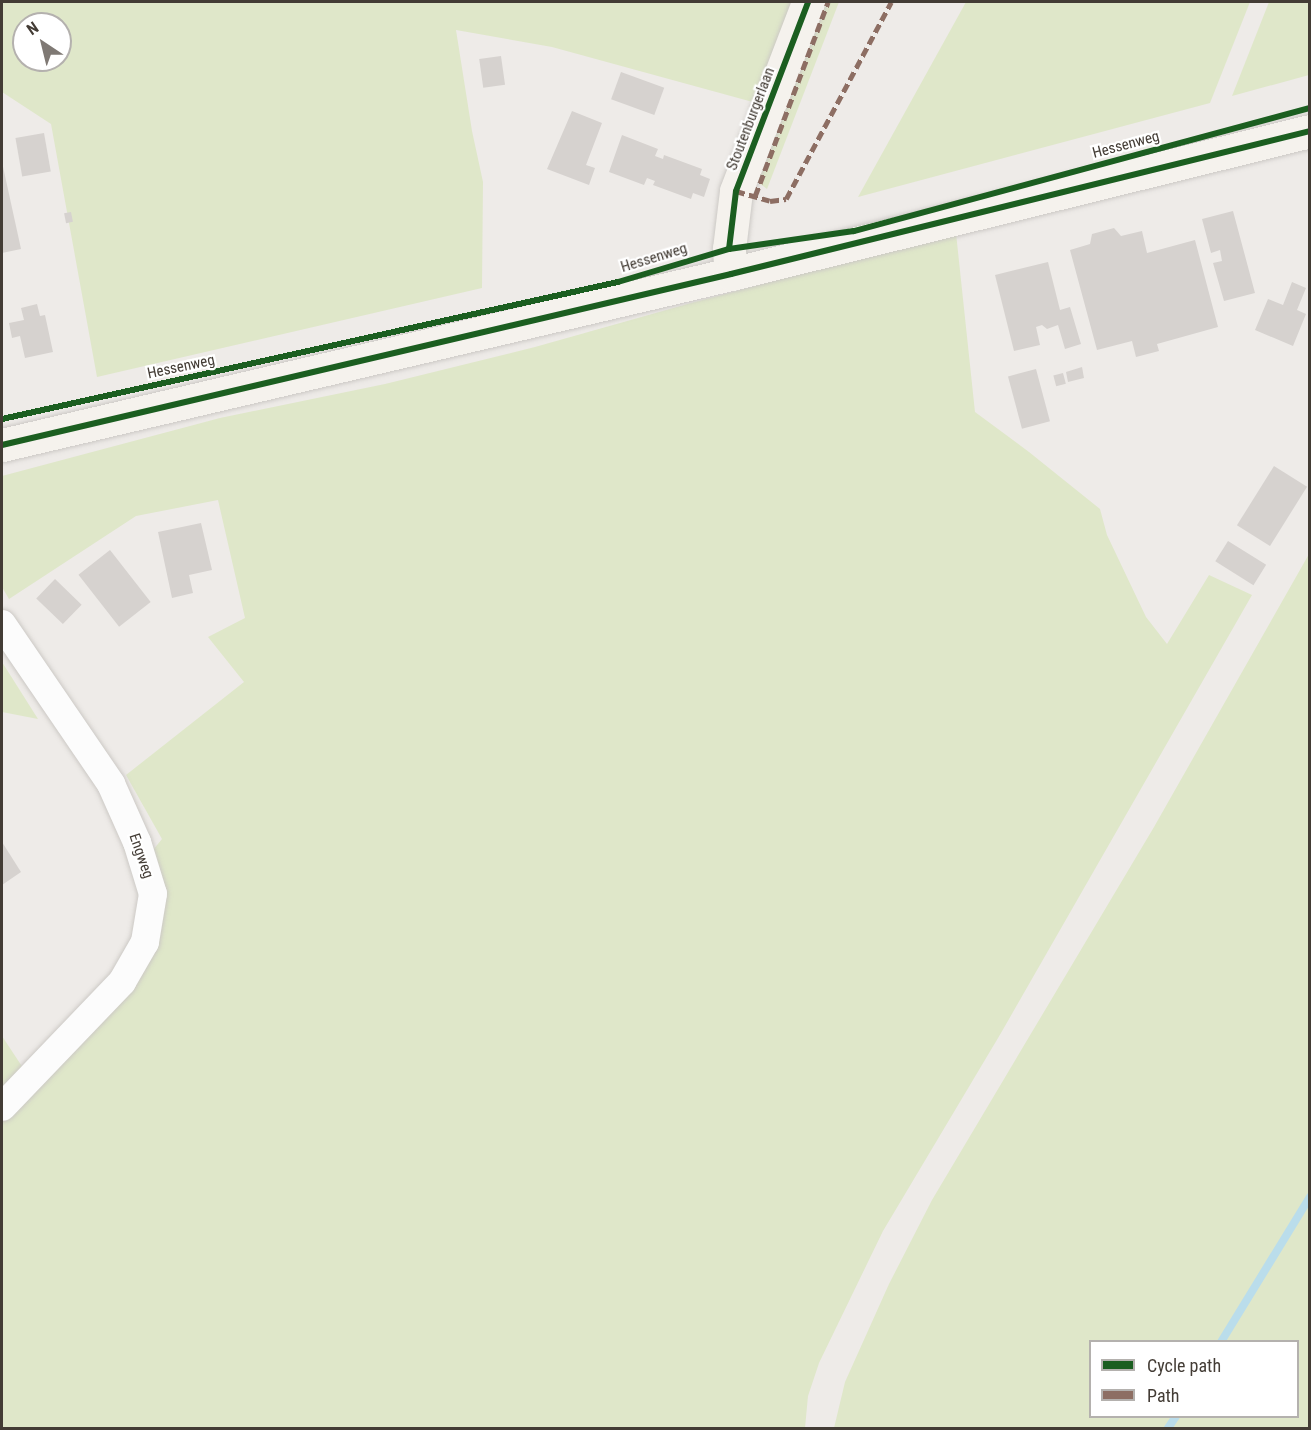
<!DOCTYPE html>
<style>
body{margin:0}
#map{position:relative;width:1311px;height:1430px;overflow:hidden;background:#eeebe8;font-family:"Roboto Condensed",sans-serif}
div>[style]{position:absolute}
.green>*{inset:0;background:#dfe7c9}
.stream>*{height:8px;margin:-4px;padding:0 4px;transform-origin:4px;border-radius:4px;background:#baddeb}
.building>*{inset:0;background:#d6d2cf;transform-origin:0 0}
.roads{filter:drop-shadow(0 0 2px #ccc9c5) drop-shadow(0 0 2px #ccc9c5)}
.street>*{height:28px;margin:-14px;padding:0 14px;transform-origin:14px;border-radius:14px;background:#fcfcfc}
.secondary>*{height:33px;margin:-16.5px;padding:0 16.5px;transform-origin:16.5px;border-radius:16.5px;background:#f5f2ed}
.quiet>*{height:4.5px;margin-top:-2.25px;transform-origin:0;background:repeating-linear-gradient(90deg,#8d6e63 0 9px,transparent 0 13.5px)}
.cycleway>*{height:6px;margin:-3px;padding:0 3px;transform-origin:3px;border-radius:3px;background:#1b5e20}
span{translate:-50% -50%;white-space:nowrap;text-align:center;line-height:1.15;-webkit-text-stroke:4.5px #fff;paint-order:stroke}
.street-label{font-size:15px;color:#433c35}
.frame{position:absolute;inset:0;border:3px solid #433c35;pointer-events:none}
.legend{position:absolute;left:1089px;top:1340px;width:210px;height:78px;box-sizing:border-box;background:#fff;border:2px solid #b4b1ae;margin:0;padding:8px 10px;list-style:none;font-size:18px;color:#433c35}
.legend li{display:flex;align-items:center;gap:12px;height:30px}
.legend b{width:30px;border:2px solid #b4b1ae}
.north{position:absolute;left:12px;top:12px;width:60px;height:60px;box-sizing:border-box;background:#fff;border:2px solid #b4b1ae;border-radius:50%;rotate:325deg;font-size:16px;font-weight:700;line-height:24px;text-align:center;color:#433c35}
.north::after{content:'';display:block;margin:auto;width:21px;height:27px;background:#7f7974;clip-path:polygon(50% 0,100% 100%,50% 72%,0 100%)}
</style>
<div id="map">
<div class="green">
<i style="clip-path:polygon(evenodd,2px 2px,797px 2px,760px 104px,552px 47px,456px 30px,472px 131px,483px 182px,482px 288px,97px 377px,51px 124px,2px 92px,2px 2px,24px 24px,60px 24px,60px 60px,24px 60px,24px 24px)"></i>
<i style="clip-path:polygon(817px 2px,839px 2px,767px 189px,752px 178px)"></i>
<i style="clip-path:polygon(966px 2px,1250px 2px,1210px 103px,858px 197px)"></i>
<i style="clip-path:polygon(1269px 2px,1309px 2px,1309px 75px,1232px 96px)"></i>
<i style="clip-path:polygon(956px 233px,975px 412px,1029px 452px,1100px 509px,1107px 535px,1146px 617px,1167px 644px,1209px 575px,1252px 595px,1001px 1033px,883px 1231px,819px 1363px,808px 1396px,805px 1428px,2px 1428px,2px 1118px,134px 973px,153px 850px,162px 839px,126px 775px,244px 682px,208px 637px,245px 618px,218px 500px,136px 516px,9px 599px,2px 587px,2px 476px,220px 418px,385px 384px,535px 347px,691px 303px)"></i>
<i style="clip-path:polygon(evenodd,1309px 554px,1309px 1428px,834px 1428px,845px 1382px,889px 1284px,932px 1200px,1154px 827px,1309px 554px,1090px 1342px,1298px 1342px,1298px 1416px,1090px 1416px,1090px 1342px)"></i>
<i style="clip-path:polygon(2px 662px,38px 719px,2px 712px)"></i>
<i style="clip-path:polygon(2px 1036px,27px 1074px,2px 1097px)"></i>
</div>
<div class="stream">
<i style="left:1221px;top:1342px;width:170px;rotate:-58.5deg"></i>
<i style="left:1168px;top:1428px;width:14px;rotate:-56deg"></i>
</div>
<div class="building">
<i style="left:501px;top:56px;width:29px;height:22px;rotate:82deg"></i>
<i style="left:621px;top:72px;width:46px;height:29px;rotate:20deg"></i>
<i style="clip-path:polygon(572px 111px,602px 123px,586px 165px,595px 168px,589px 185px,547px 169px)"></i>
<i style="left:44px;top:133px;width:39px;height:29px;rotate:80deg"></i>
<i style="clip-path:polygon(622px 135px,658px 149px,655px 156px,663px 159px,664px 155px,702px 169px,700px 175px,710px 179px,704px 197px,693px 193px,691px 199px,653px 185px,655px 181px,647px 178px,644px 185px,609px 172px)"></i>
<i style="clip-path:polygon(2px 162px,21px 249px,2px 253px)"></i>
<i style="clip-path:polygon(1233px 211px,1255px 293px,1224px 301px,1213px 263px,1222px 261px,1220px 250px,1211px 253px,1202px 219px)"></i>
<i style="left:71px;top:212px;width:10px;height:7px;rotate:79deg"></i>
<i style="clip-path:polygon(1114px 228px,1121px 236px,1142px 231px,1147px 253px,1195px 240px,1218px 327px,1157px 344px,1159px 351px,1136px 357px,1132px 341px,1097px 350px,1070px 250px,1090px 244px,1092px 234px)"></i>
<i style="clip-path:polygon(1048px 262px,1060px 310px,1070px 307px,1081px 344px,1065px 349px,1058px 325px,1047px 329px,1042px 325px,1036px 327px,1040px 345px,1014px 351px,995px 275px)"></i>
<i style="clip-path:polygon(1292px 282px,1306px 288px,1297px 310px,1306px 314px,1293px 346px,1255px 330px,1268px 299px,1283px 305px)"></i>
<i style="clip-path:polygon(37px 304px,40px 316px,45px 315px,53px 352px,25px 358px,20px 336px,12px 338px,9px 323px,24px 320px,21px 308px)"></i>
<i style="clip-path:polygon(1082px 367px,1084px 378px,1068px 382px,1066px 372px)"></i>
<i style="left:1036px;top:369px;width:54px;height:29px;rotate:75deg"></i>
<i style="left:1063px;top:373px;width:11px;height:10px;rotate:75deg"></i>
<i style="left:1274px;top:466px;width:39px;height:70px;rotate:32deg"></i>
<i style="clip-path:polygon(201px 523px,212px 570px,189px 575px,193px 593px,172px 598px,158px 532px)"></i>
<i style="left:1228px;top:541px;width:45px;height:24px;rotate:32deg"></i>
<i style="left:110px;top:550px;width:66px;height:40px;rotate:52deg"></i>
<i style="left:55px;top:579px;width:37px;height:27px;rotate:44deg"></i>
<i style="clip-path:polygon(2px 842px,21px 872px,2px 885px)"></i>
</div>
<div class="roads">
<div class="street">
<i style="left:2px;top:624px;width:194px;rotate:55.7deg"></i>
<i style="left:111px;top:784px;width:64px;rotate:65.9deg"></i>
<i style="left:137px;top:842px;width:54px;rotate:72.9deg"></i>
<i style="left:153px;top:894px;width:49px;rotate:99.5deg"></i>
<i style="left:145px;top:942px;width:46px;rotate:119.9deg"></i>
<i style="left:122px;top:982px;width:173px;rotate:133.8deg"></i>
</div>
<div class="secondary">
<i style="left:731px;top:274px;width:25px;rotate:-95deg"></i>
<i style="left:729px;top:249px;width:58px;rotate:-83.1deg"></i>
<i style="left:736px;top:191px;width:202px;rotate:-69.1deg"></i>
<i style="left:2px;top:445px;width:749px;rotate:-13.2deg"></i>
<i style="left:731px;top:274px;width:596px;rotate:-13.87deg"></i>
</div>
</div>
<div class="quiet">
<i style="left:736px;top:191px;width:35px;rotate:16deg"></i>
<i style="left:770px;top:201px;width:16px;rotate:-7deg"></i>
<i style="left:786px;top:199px;width:223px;rotate:-61.9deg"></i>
<i style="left:755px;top:196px;width:207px;rotate:-69.4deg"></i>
</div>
<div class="cycleway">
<i style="left:729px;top:249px;width:58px;rotate:-83.1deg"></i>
<i style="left:736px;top:191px;width:202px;rotate:-69.1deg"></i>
<i style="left:2px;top:419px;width:631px;rotate:-12.54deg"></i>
<i style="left:618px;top:282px;width:116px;rotate:-16.6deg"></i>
<i style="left:729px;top:249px;width:126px;rotate:-8.2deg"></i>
<i style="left:854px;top:231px;width:472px;rotate:-15.1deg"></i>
<i style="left:2px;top:445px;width:749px;rotate:-13.2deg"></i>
<i style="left:731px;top:274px;width:596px;rotate:-13.87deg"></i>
</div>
<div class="street-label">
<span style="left:751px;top:119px;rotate:-69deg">Stoutenburgerlaan</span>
<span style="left:1126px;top:145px;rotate:-15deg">Hessenweg</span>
<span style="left:654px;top:258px;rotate:-17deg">Hessenweg</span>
<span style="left:181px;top:367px;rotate:-12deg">Hessenweg</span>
<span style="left:141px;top:856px;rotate:71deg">Engweg</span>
</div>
<div class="frame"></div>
<ul class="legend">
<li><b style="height:8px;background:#1b5e20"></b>Cycle path</li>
<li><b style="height:8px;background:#8d6e63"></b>Path</li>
</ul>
<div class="north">N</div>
</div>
